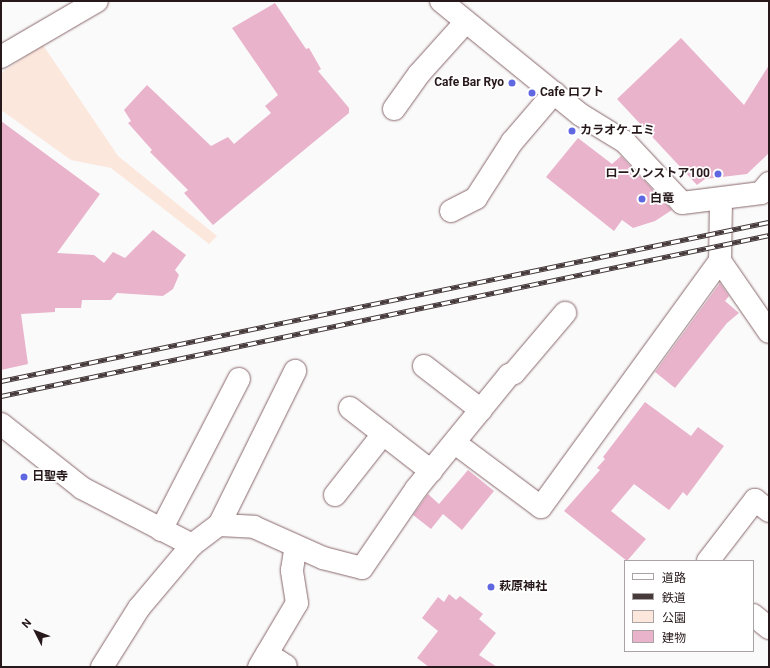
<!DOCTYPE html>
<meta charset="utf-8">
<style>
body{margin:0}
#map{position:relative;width:770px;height:668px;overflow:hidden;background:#fafafa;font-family:Roboto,"Noto Sans JP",sans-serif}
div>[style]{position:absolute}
.green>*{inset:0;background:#fce7dd}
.building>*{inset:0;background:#e9b3cb}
.roads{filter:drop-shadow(0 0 1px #89676c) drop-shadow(0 0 1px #89676c)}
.minor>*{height:22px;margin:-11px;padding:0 11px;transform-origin:11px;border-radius:11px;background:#fff}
.rail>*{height:4.5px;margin-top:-2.25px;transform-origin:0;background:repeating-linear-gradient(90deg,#fff 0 9px,#463a3b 0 18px);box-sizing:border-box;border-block:1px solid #463a3b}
.dots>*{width:11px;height:11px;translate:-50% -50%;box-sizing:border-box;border:2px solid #fff;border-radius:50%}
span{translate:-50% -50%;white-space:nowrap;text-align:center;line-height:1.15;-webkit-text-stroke:3.5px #fff;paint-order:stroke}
.poi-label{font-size:12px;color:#27191b;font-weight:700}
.right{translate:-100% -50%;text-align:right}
.left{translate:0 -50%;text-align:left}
.frame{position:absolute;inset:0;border:2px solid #27191b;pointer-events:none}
.legend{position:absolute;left:624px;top:560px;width:130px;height:92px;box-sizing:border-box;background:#fff;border:1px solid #a9a3a4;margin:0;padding:5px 7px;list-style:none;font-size:12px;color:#27191b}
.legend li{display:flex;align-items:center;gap:8px;height:20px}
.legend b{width:20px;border:1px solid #a9a3a4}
.north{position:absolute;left:16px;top:612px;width:40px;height:40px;-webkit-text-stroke:3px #fff;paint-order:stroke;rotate:312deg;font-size:11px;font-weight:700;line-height:16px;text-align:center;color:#27191b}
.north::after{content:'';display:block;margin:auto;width:14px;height:18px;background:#27191b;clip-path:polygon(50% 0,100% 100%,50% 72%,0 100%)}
</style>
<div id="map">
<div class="green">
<i style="clip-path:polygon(43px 45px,118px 156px,217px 236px,209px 244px,111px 168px,71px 160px,1px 110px,1px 73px)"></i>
</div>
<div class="building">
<i style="clip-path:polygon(275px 3px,306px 49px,309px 48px,321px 69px,318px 71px,349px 108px,349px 113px,213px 225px,184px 193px,188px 190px,150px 152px,152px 150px,128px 123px,131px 121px,124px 110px,147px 85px,211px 146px,228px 137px,234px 144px,271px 113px,265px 106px,278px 95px,232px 28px)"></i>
<i style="clip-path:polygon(681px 38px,744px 105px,769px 65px,769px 153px,747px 174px,705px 179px,697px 185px,617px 99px)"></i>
<i style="clip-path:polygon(1px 121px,100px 194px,57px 253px,94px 255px,104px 263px,113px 252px,125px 258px,153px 230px,186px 255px,175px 270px,179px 275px,173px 289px,163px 296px,117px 293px,111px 300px,82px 300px,81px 308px,55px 308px,55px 312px,21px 314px,28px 364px,1px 370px)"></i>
<i style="clip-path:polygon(578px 138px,612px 164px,621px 156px,672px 210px,655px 221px,633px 228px,622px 220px,614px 231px,546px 177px)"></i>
<i style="clip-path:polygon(720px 283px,729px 296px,725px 301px,739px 313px,727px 323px,675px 388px,655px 372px)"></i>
<i style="clip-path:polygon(645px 402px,691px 436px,698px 427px,724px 446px,687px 496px,683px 492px,669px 510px,634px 484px,611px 511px,646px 539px,627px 561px,564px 511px,600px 470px,597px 468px,605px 459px,603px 457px)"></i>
<i style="clip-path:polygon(468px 470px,494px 491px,462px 530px,443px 514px,431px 529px,413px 515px,428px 494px,439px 504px)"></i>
<i style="clip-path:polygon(449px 594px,456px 600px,460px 596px,483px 614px,479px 619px,496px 633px,479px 655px,497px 667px,429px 667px,417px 658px,438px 631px,422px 618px,438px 597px,444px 602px)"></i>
</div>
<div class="roads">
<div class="minor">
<i style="left:441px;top:1px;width:181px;rotate:39.2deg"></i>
<i style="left:581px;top:115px;width:52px;rotate:31.5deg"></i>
<i style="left:625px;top:142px;width:83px;rotate:46.9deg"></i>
<i style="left:682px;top:203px;width:80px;rotate:-7.2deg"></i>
<i style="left:761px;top:193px;width:13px;rotate:-51deg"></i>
<i style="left:1px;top:57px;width:111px;rotate:-30.3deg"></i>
<i style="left:394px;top:109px;width:43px;rotate:-54.5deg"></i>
<i style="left:419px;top:74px;width:69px;rotate:-48deg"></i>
<i style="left:721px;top:200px;width:61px;rotate:90.9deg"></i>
<i style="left:720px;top:261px;width:86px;rotate:55.4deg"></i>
<i style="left:451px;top:211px;width:28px;rotate:-27deg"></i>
<i style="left:476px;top:198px;width:67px;rotate:-57.3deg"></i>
<i style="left:512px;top:142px;width:65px;rotate:-49.4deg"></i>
<i style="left:424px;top:366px;width:72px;rotate:37.7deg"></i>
<i style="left:350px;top:408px;width:103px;rotate:37.9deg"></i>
<i style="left:1px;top:424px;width:103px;rotate:38.3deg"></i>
<i style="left:82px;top:488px;width:124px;rotate:27.4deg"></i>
<i style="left:455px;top:443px;width:107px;rotate:36.7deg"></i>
<i style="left:541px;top:507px;width:304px;rotate:-54deg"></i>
<i style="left:335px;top:495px;width:78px;rotate:-51.8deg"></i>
<i style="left:219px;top:525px;width:172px;rotate:-63.7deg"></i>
<i style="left:161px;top:530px;width:170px;rotate:-62.7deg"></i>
<i style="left:708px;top:561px;width:77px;rotate:-52.4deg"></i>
<i style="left:755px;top:500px;width:18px;rotate:38deg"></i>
<i style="left:753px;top:615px;width:21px;rotate:39deg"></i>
<i style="left:267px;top:654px;width:22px;rotate:32deg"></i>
<i style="left:102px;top:667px;width:70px;rotate:-57.9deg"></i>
<i style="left:139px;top:608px;width:82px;rotate:-49.9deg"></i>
<i style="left:192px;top:545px;width:34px;rotate:-37deg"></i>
<i style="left:219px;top:525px;width:35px;rotate:3deg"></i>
<i style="left:254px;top:527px;width:76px;rotate:24.2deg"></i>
<i style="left:323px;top:558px;width:40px;rotate:14.4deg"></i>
<i style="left:362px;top:568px;width:96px;rotate:-55.6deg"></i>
<i style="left:416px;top:489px;width:147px;rotate:-50.8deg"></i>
<i style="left:509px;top:375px;width:5px;rotate:-22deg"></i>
<i style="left:514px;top:373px;width:79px;rotate:-49.6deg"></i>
<i style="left:259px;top:667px;width:74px;rotate:-59.3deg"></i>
<i style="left:297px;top:603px;width:33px;rotate:-99deg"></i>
<i style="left:292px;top:570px;width:24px;rotate:-81deg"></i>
</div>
</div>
<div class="rail">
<i style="left:1px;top:381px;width:784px;rotate:-11.7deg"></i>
<i style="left:1px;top:396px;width:785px;rotate:-11.84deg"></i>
</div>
<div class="dots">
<i style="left:512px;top:83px;background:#5f68e0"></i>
<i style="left:532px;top:93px;background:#5f68e0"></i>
<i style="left:572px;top:131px;background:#5f68e0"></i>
<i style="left:718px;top:174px;background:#5f68e0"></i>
<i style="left:642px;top:199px;background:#5f68e0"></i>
<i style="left:24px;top:477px;background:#5f68e0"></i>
<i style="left:491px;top:587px;background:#5f68e0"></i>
</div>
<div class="poi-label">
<span class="right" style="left:504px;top:83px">Cafe Bar Ryo</span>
<span class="left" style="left:540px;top:93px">Cafe ロフト</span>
<span class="left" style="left:580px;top:131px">カラオケ エミ</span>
<span class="right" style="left:710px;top:174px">ローソンストア100</span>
<span class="left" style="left:650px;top:199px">白竜</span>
<span class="left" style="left:32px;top:477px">日聖寺</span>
<span class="left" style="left:499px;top:587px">萩原神社</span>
</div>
<div class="frame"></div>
<ul class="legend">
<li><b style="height:5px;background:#fff"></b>道路</li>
<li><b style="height:5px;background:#463a3b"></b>鉄道</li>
<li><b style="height:11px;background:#fce7dd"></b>公園</li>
<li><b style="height:11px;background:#e9b3cb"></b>建物</li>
</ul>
<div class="north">N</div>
</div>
